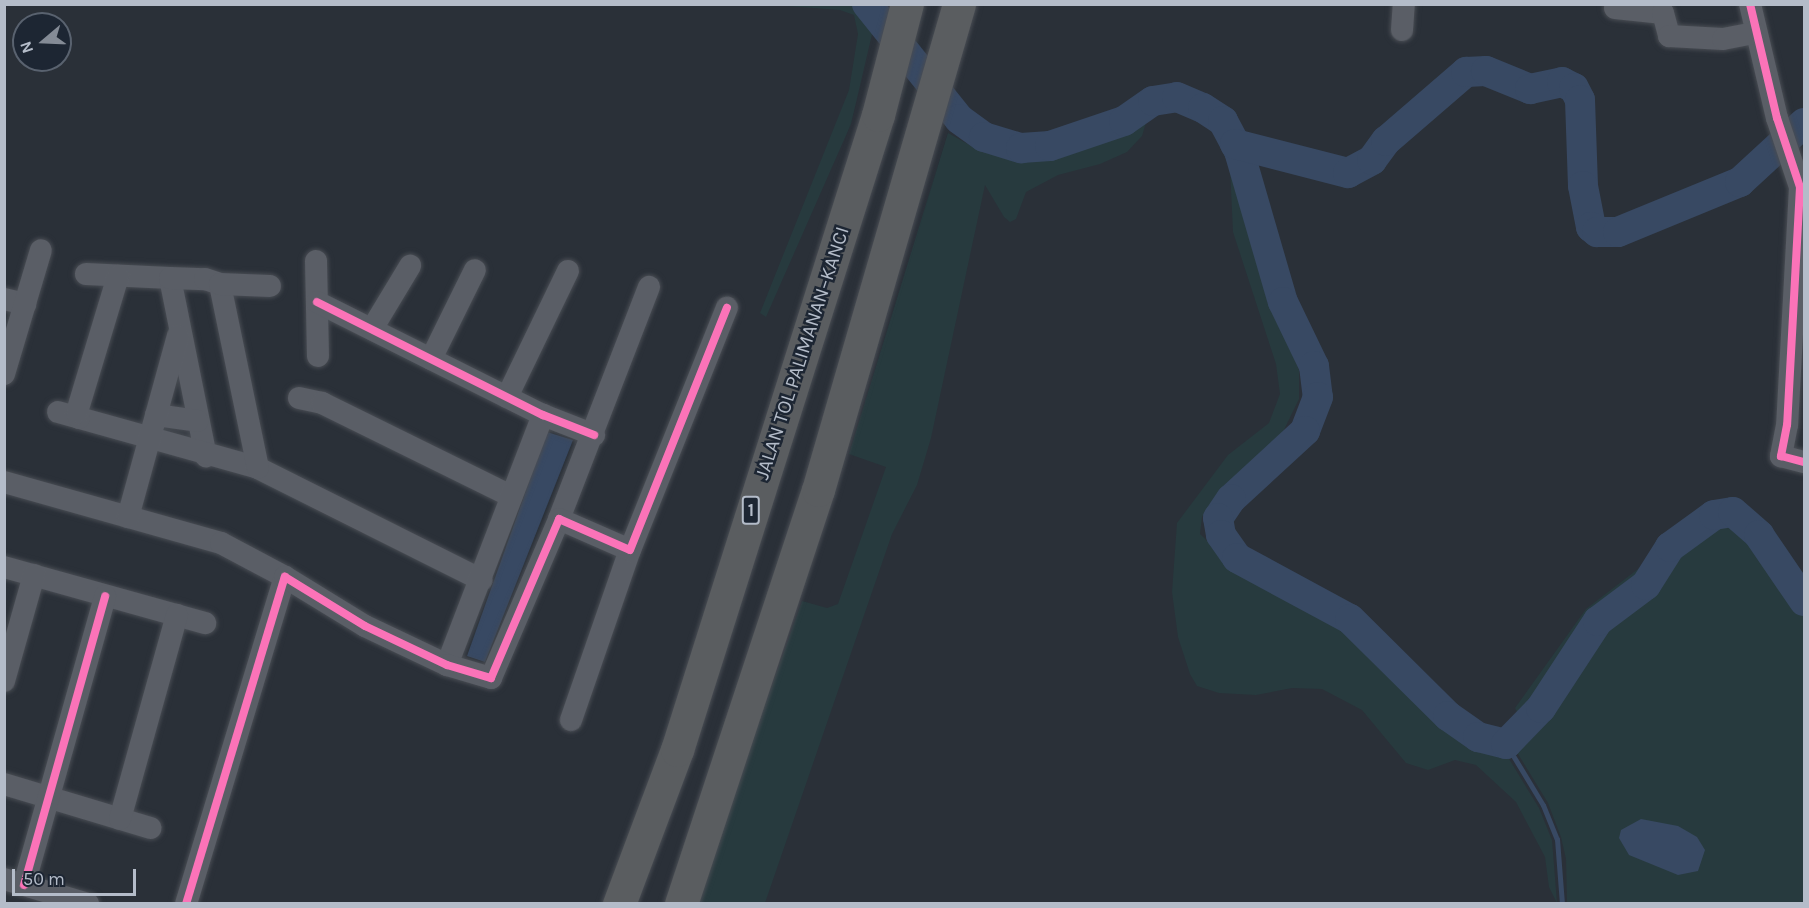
<!DOCTYPE html>
<meta charset="utf-8">
<style>
body{margin:0}
#map{position:relative;width:1809px;height:908px;overflow:hidden;background:#2a3038;font-family:Karla,sans-serif}
div>[style]{position:absolute}
.green>*{inset:0;background:#273a3e}
.water>*{inset:0;background:#384963}
.stream>*{height:5px;margin:-2.5px;padding:0 2.5px;transform-origin:2.5px;border-radius:2.5px;background:#384963}
.river>*{height:30px;margin:-15px;padding:0 15px;transform-origin:15px;border-radius:15px;background:#384963}
.roads{filter:drop-shadow(0 0 2px #484c53) drop-shadow(0 0 2px #484c53)}
.minor>*{height:22px;margin:-11px;padding:0 11px;transform-origin:11px;border-radius:11px;background:#5a5e66}
.highway>*{height:33px;margin:-16.5px;padding:0 16.5px;transform-origin:16.5px;border-radius:16.5px;background:#5a5d60}
.cycleway>*{height:8px;margin:-4px;padding:0 4px;transform-origin:4px;border-radius:4px;background:#fb73b8}
span{translate:-50% -50%;white-space:nowrap;text-align:center;line-height:1.15;-webkit-text-stroke:5px #1d2633;paint-order:stroke}
.shield-label span{padding:2px 4px;background:#1d2633;border:2px solid;border-radius:4px;-webkit-text-stroke-width:0}
.shield-label{font-size:18px;color:#b4bcc9;font-weight:700}
.street-label{font-size:20px;color:#b4bcc9}
.frame{position:absolute;inset:0;border:6px solid #b4bcc9;pointer-events:none}
.north{position:absolute;left:12px;top:12px;width:60px;height:60px;box-sizing:border-box;background:#1d2633;border:2px solid #59626f;border-radius:50%;rotate:251deg;font-size:16px;font-weight:700;line-height:24px;text-align:center;color:#b4bcc9}
.north::after{content:'';display:block;margin:auto;width:21px;height:27px;background:#848b96;clip-path:polygon(50% 0,100% 100%,50% 72%,0 100%)}
.scale{position:absolute;left:12px;top:869px;width:124px;height:27px;box-sizing:border-box;border:3px solid #b4bcc9;border-top:0;padding-left:8px;font-size:18px;line-height:21px;white-space:nowrap;color:#b4bcc9;-webkit-text-stroke:4px #1d2633;paint-order:stroke}
</style>
<div id="map">
<div class="green">
<i style="clip-path:polygon(774px 5px,857px 5px,869px 18px,873px 30px,851px 124px,766px 317px,760px 313px,849px 90px,858px 34px,854px 15px,840px 10px)"></i>
<i style="clip-path:polygon(1148px 116px,1142px 136px,1127px 152px,1100px 164px,1058px 175px,1026px 192px,1016px 219px,1010px 222px,1004px 217px,985px 185px,931px 438px,917px 485px,892px 534px,765px 903px,694px 904px,802px 601px,827px 608px,838px 604px,886px 467px,849px 454px,948px 133px,982px 152px,1029px 159px,1074px 150px)"></i>
<i style="clip-path:polygon(1230px 168px,1277px 317px,1299px 370px,1299px 399px,1280px 438px,1209px 505px,1202px 517px,1200px 534px,1224px 557px,1287px 589px,1343px 626px,1416px 690px,1455px 731px,1478px 745px,1503px 749px,1539px 808px,1552px 840px,1557px 903px,1549px 887px,1545px 857px,1516px 802px,1476px 765px,1455px 760px,1428px 770px,1406px 763px,1362px 710px,1322px 689px,1292px 688px,1256px 695px,1219px 693px,1197px 686px,1190px 674px,1178px 637px,1172px 592px,1177px 523px,1228px 455px,1269px 423px,1280px 394px,1276px 364px,1233px 232px)"></i>
<i style="clip-path:polygon(1725px 502px,1804px 588px,1804px 903px,1567px 903px,1566px 859px,1561px 837px,1548px 803px,1515px 749px,1527px 731px,1515px 708px,1586px 609px)"></i>
</div>
<div class="water">
<i style="clip-path:polygon(547px 432px,573px 440px,485px 662px,467px 656px)"></i>
<i style="clip-path:polygon(1641px 819px,1678px 826px,1697px 837px,1705px 850px,1698px 871px,1678px 875px,1629px 855px,1619px 838px,1621px 830px)"></i>
</div>
<div class="stream">
<i style="left:1506px;top:744px;width:71px;rotate:58.8deg"></i>
<i style="left:1543px;top:805px;width:37px;rotate:68deg"></i>
<i style="left:1557px;top:839px;width:65px;rotate:85.6deg"></i>
</div>
<div class="river">
<i style="left:867px;top:4px;width:147px;rotate:51.3deg"></i>
<i style="left:959px;top:119px;width:31px;rotate:36deg"></i>
<i style="left:984px;top:137px;width:39px;rotate:17deg"></i>
<i style="left:1021px;top:148px;width:29px;rotate:-4deg"></i>
<i style="left:1050px;top:146px;width:78px;rotate:-18.7deg"></i>
<i style="left:1124px;top:121px;width:35px;rotate:-35deg"></i>
<i style="left:1153px;top:101px;width:24px;rotate:-9deg"></i>
<i style="left:1177px;top:97px;width:28px;rotate:23deg"></i>
<i style="left:1203px;top:108px;width:24px;rotate:33deg"></i>
<i style="left:1223px;top:121px;width:34px;rotate:62deg"></i>
<i style="left:1239px;top:151px;width:157px;rotate:73.8deg"></i>
<i style="left:1283px;top:302px;width:71px;rotate:64.2deg"></i>
<i style="left:1314px;top:366px;width:31px;rotate:83deg"></i>
<i style="left:1318px;top:397px;width:36px;rotate:111deg"></i>
<i style="left:1305px;top:431px;width:100px;rotate:137.4deg"></i>
<i style="left:1231px;top:499px;width:23px;rotate:124deg"></i>
<i style="left:1218px;top:518px;width:17px;rotate:80deg"></i>
<i style="left:1221px;top:535px;width:28px;rotate:55deg"></i>
<i style="left:1237px;top:558px;width:128px;rotate:28.4deg"></i>
<i style="left:1350px;top:619px;width:138px;rotate:44.7deg"></i>
<i style="left:1448px;top:716px;width:37px;rotate:35deg"></i>
<i style="left:1478px;top:737px;width:29px;rotate:14deg"></i>
<i style="left:1506px;top:744px;width:50px;rotate:-45.8deg"></i>
<i style="left:1541px;top:708px;width:104px;rotate:-56.8deg"></i>
<i style="left:1598px;top:621px;width:60px;rotate:-36.9deg"></i>
<i style="left:1646px;top:585px;width:45px;rotate:-57.7deg"></i>
<i style="left:1670px;top:547px;width:54px;rotate:-36deg"></i>
<i style="left:1714px;top:515px;width:19px;rotate:-9deg"></i>
<i style="left:1733px;top:512px;width:35px;rotate:41deg"></i>
<i style="left:1759px;top:535px;width:80px;rotate:55.7deg"></i>
<i style="left:1235px;top:144px;width:117px;rotate:14.4deg"></i>
<i style="left:1348px;top:173px;width:27px;rotate:-28deg"></i>
<i style="left:1372px;top:160px;width:24px;rotate:-54deg"></i>
<i style="left:1386px;top:141px;width:106px;rotate:-40.8deg"></i>
<i style="left:1466px;top:72px;width:20px;rotate:-3deg"></i>
<i style="left:1486px;top:71px;width:48px;rotate:22.2deg"></i>
<i style="left:1530px;top:89px;width:33px;rotate:-12deg"></i>
<i style="left:1562px;top:82px;width:13px;rotate:27deg"></i>
<i style="left:1574px;top:88px;width:13px;rotate:63deg"></i>
<i style="left:1580px;top:100px;width:86px;rotate:88deg"></i>
<i style="left:1583px;top:186px;width:42px;rotate:79deg"></i>
<i style="left:1591px;top:227px;width:8px;rotate:40deg"></i>
<i style="left:1597px;top:232px;width:21px"></i>
<i style="left:1618px;top:232px;width:132px;rotate:-22.3deg"></i>
<i style="left:1740px;top:182px;width:87px;rotate:-42.7deg"></i>
</div>
<div class="roads">
<div class="minor">
<i style="left:1750px;top:4px;width:117px;rotate:76.7deg"></i>
<i style="left:1777px;top:118px;width:73px;rotate:71.6deg"></i>
<i style="left:1800px;top:187px;width:238px;rotate:93.1deg"></i>
<i style="left:1787px;top:425px;width:32px;rotate:101deg"></i>
<i style="left:1781px;top:456px;width:24px;rotate:15deg"></i>
<i style="left:1615px;top:8px;width:48px;rotate:5.9deg"></i>
<i style="left:1663px;top:13px;width:24px;rotate:75deg"></i>
<i style="left:1669px;top:36px;width:54px;rotate:3.2deg"></i>
<i style="left:1723px;top:39px;width:33px;rotate:-11deg"></i>
<i style="left:1402px;top:30px;width:26px;rotate:-86deg"></i>
<i style="left:316px;top:261px;width:95px;rotate:88.8deg"></i>
<i style="left:86px;top:274px;width:84px;rotate:2.7deg"></i>
<i style="left:170px;top:278px;width:182px;rotate:78.6deg"></i>
<i style="left:170px;top:278px;width:35px;rotate:2deg"></i>
<i style="left:205px;top:279px;width:16px;rotate:18deg"></i>
<i style="left:4px;top:299px;width:22px;rotate:13deg"></i>
<i style="left:317px;top:302px;width:253px;rotate:26.6deg"></i>
<i style="left:543px;top:415px;width:55px;rotate:21.4deg"></i>
<i style="left:372px;top:329px;width:74px;rotate:-58.9deg"></i>
<i style="left:431px;top:359px;width:99px;rotate:-63.7deg"></i>
<i style="left:4px;top:374px;width:129px;rotate:-73.4deg"></i>
<i style="left:507px;top:397px;width:140px;rotate:-64.2deg"></i>
<i style="left:299px;top:398px;width:24px;rotate:12deg"></i>
<i style="left:322px;top:403px;width:211px;rotate:26.2deg"></i>
<i style="left:58px;top:412px;width:208px;rotate:15.6deg"></i>
<i style="left:258px;top:468px;width:250px;rotate:26.6deg"></i>
<i style="left:156px;top:415px;width:42px;rotate:8.1deg"></i>
<i style="left:79px;top:418px;width:6px;rotate:-108deg"></i>
<i style="left:77px;top:412px;width:142px;rotate:-73.2deg"></i>
<i style="left:258px;top:468px;width:188px;rotate:-101.7deg"></i>
<i style="left:220px;top:284px;width:50px;rotate:2.3deg"></i>
<i style="left:4px;top:482px;width:225px;rotate:15.7deg"></i>
<i style="left:221px;top:543px;width:72px;rotate:28deg"></i>
<i style="left:128px;top:517px;width:188px;rotate:-74.6deg"></i>
<i style="left:559px;top:519px;width:249px;rotate:-68.8deg"></i>
<i style="left:4px;top:567px;width:209px;rotate:15.6deg"></i>
<i style="left:447px;top:665px;width:268px;rotate:-69deg"></i>
<i style="left:4px;top:681px;width:110px;rotate:-74.2deg"></i>
<i style="left:571px;top:720px;width:180px;rotate:-70.9deg"></i>
<i style="left:4px;top:784px;width:153px;rotate:16.7deg"></i>
<i style="left:120px;top:819px;width:212px;rotate:-74.4deg"></i>
<i style="left:4px;top:879px;width:88px;rotate:16.6deg"></i>
<i style="left:24px;top:885px;width:300px;rotate:-74.3deg"></i>
<i style="left:186px;top:904px;width:342px;rotate:-73.2deg"></i>
<i style="left:285px;top:577px;width:94px;rotate:31.5deg"></i>
<i style="left:365px;top:626px;width:91px;rotate:25.4deg"></i>
<i style="left:447px;top:665px;width:46px;rotate:16.5deg"></i>
<i style="left:491px;top:678px;width:173px;rotate:-66.8deg"></i>
<i style="left:559px;top:519px;width:77px;rotate:23.6deg"></i>
<i style="left:630px;top:550px;width:261px;rotate:-68.2deg"></i>
</div>
<div class="highway">
<i style="left:619px;top:904px;width:165px;rotate:-69.4deg"></i>
<i style="left:677px;top:750px;width:666px;rotate:-72.44deg"></i>
<i style="left:878px;top:115px;width:115px;rotate:-75.4deg"></i>
<i style="left:681px;top:904px;width:436px;rotate:-71.7deg"></i>
<i style="left:818px;top:490px;width:506px;rotate:-73.82deg"></i>
</div>
</div>
<div class="cycleway">
<i style="left:1750px;top:4px;width:117px;rotate:76.7deg"></i>
<i style="left:1777px;top:118px;width:73px;rotate:71.6deg"></i>
<i style="left:1800px;top:187px;width:238px;rotate:93.1deg"></i>
<i style="left:1787px;top:425px;width:32px;rotate:101deg"></i>
<i style="left:1781px;top:456px;width:24px;rotate:15deg"></i>
<i style="left:317px;top:302px;width:253px;rotate:26.6deg"></i>
<i style="left:543px;top:415px;width:55px;rotate:21.4deg"></i>
<i style="left:24px;top:885px;width:300px;rotate:-74.3deg"></i>
<i style="left:186px;top:904px;width:342px;rotate:-73.2deg"></i>
<i style="left:285px;top:577px;width:94px;rotate:31.5deg"></i>
<i style="left:365px;top:626px;width:91px;rotate:25.4deg"></i>
<i style="left:447px;top:665px;width:46px;rotate:16.5deg"></i>
<i style="left:491px;top:678px;width:173px;rotate:-66.8deg"></i>
<i style="left:559px;top:519px;width:77px;rotate:23.6deg"></i>
<i style="left:630px;top:550px;width:261px;rotate:-68.2deg"></i>
</div>
<div class="shield-label">
<span style="left:751px;top:510px">1</span>
</div>
<div class="street-label">
<span style="left:802px;top:353px;rotate:-72deg">JALAN TOL PALIMANAN–KANCI</span>
</div>
<div class="frame"></div>
<div class="north">N</div>
<div class="scale">50 m</div>
</div>
